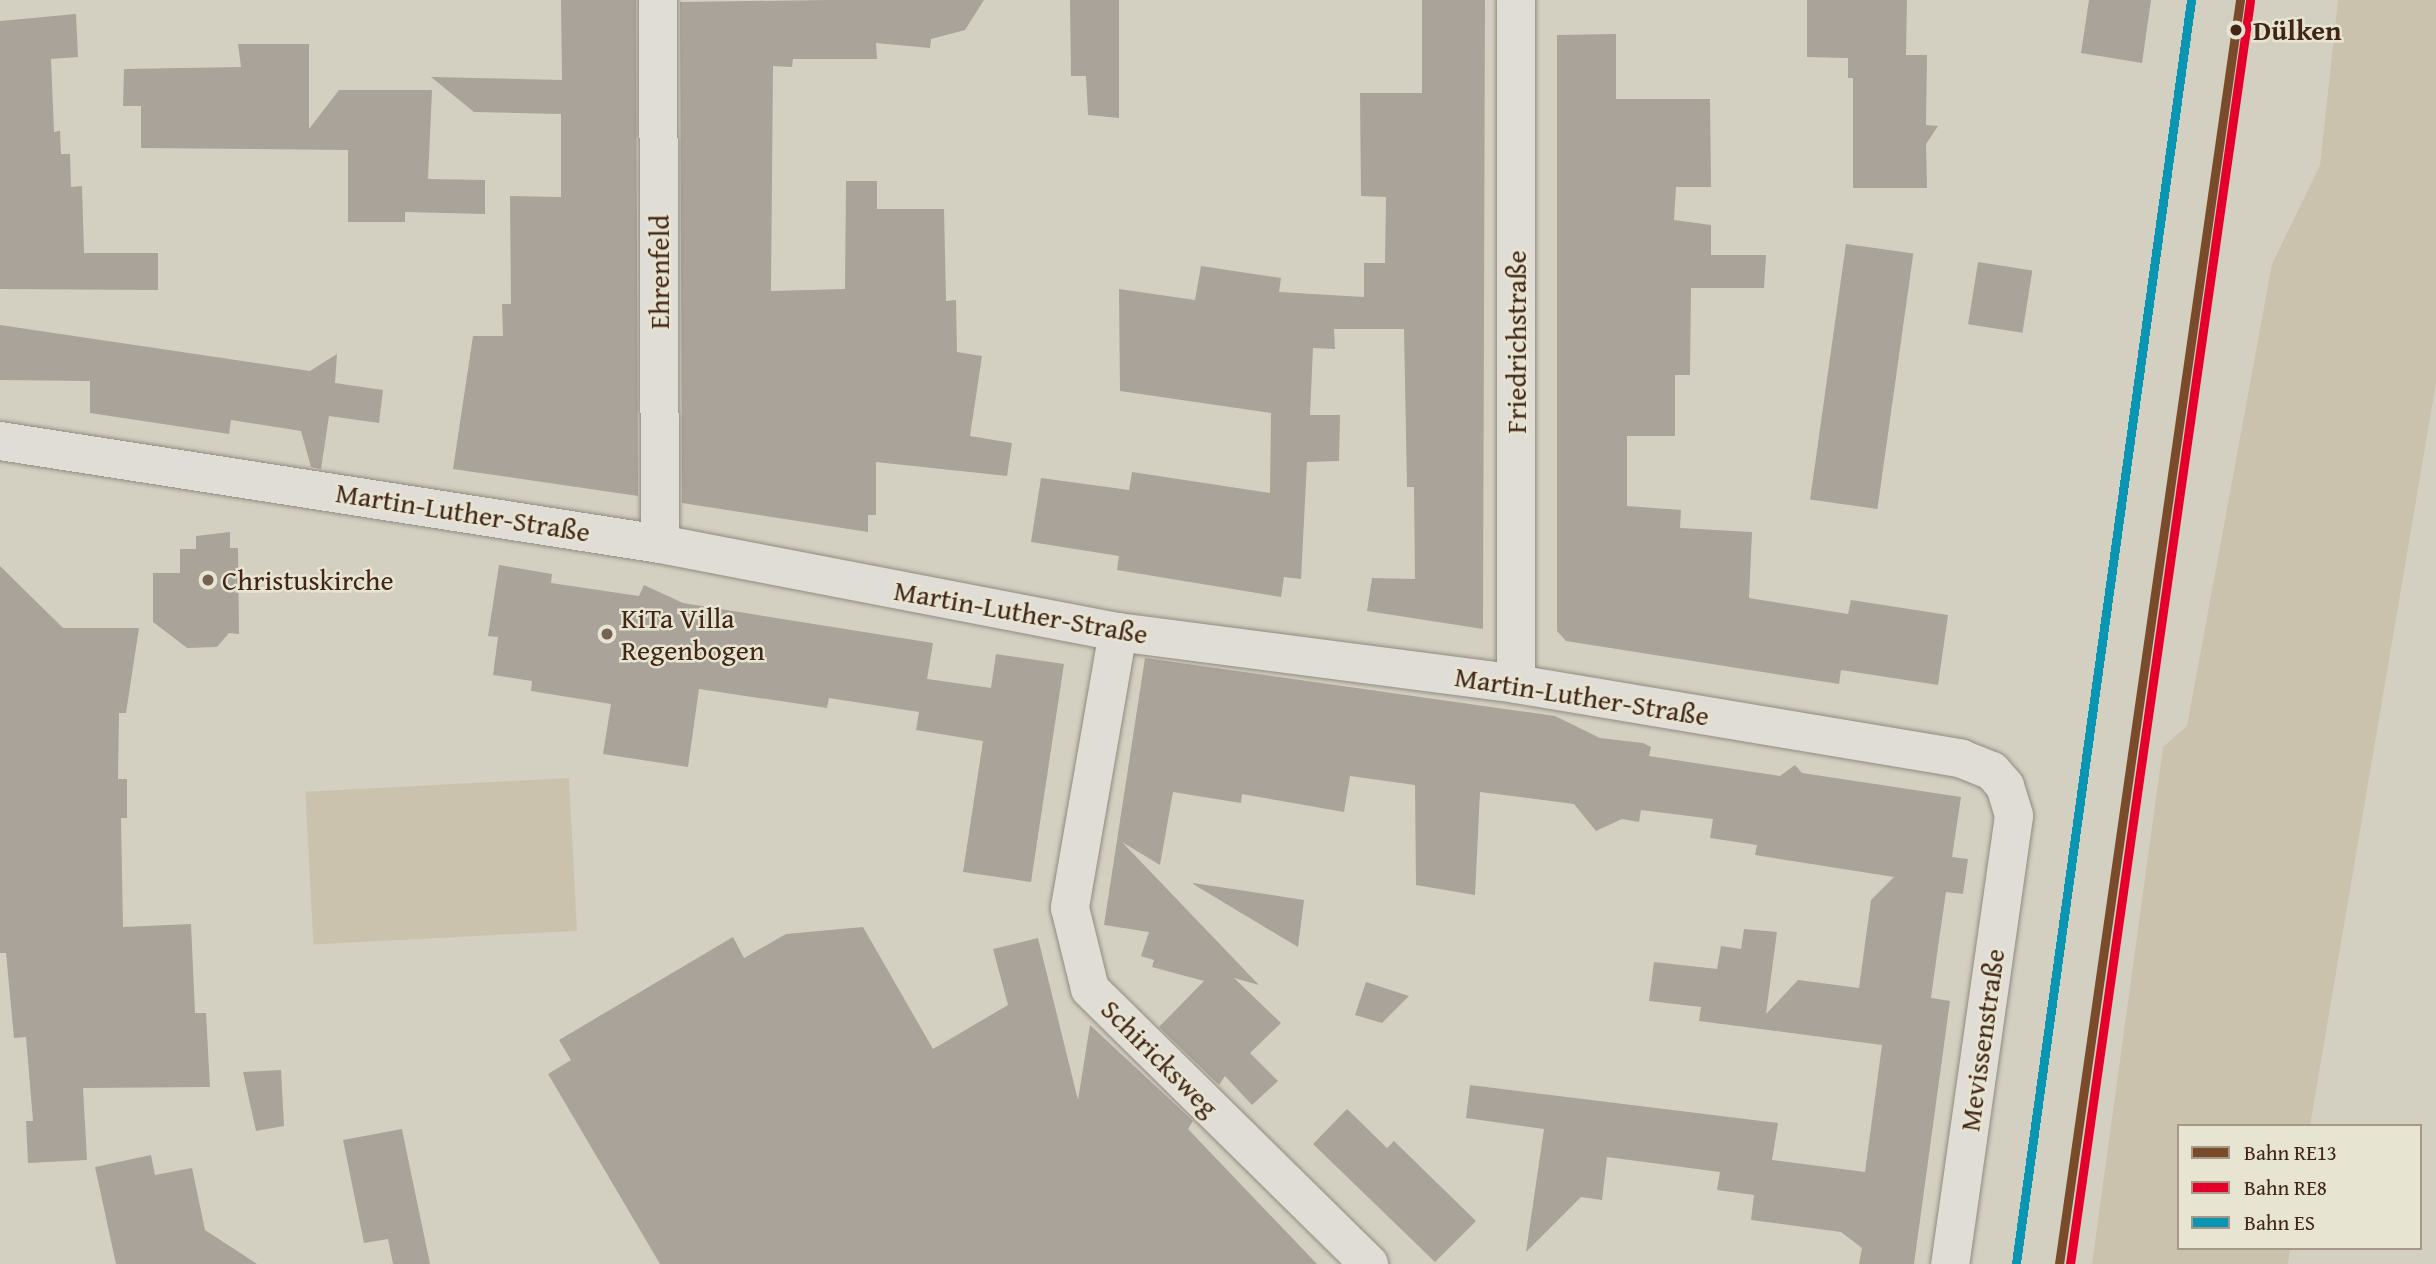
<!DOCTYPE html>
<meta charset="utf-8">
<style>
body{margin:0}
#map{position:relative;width:2436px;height:1264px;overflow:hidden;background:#d4d0c1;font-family:"Gentium Book Plus",serif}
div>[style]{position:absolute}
.green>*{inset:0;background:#cac2ad;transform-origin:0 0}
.building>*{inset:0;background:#a9a399;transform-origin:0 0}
.roads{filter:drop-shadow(0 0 2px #918b81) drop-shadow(0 0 2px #918b81)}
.minor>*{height:38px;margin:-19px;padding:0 19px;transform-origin:19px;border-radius:19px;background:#dfddd5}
.rail-1>*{height:9px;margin:-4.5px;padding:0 4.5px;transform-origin:4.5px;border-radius:4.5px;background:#7a4b2a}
.rail-2>*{height:9px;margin:-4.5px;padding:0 4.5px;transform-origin:4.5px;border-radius:4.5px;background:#e4002b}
.rail-3>*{height:9px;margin:-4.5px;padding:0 4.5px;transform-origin:4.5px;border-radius:4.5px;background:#0a95b3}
.dots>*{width:19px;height:19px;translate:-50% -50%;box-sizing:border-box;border:4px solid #e8e4d2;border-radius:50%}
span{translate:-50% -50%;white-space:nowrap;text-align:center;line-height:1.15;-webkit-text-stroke:5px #e8e4d2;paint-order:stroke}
.stop-label{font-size:28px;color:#412617;font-weight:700}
.left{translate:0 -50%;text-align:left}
.street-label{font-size:28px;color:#412617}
.poi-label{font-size:28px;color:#412617}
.legend{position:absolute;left:2177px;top:1124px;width:245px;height:126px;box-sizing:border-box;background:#e8e4d2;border:2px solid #a59887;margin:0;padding:9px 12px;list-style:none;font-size:21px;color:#412617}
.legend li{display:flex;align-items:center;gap:14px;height:35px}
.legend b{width:35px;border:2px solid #a59887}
</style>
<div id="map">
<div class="green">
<i style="clip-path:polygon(2338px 0,2436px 0,2436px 383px,2310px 1126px,2179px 1126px,2179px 1248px,2290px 1248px,2288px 1264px,2092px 1264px,2163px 747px,2187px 726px,2272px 264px,2320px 165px)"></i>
<i style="left:569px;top:778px;width:153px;height:264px;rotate:87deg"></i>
</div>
<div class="building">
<i style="clip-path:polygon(561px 0,636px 0,638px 496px,453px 469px,473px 336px,503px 336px,502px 304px,511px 304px,510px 196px,561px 197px,561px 114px,474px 112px,431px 77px,562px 80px)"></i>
<i style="clip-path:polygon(828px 0,984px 0,965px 30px,931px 39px,930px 48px,876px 43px,877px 59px,793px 59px,792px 67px,773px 66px,771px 291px,845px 289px,846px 181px,877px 181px,877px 209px,944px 209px,946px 301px,956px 300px,957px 352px,982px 356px,970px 436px,1012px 443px,1007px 476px,876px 462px,876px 515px,868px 515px,868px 532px,682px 503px,680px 2px)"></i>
<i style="clip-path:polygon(1070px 0,1119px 0,1119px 118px,1088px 115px,1086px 76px,1071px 76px)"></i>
<i style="clip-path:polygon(1422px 0,1485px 0,1483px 629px,1367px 611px,1372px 578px,1415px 579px,1414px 487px,1407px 487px,1404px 329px,1334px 329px,1335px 349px,1313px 348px,1310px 415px,1340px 415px,1339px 461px,1307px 462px,1301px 579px,1284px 577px,1281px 597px,1117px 570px,1119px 556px,1031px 542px,1041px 478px,1129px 490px,1132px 472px,1270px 493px,1271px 413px,1120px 391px,1119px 289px,1195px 300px,1201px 266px,1281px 278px,1279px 292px,1364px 297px,1364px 263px,1385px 263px,1386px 197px,1361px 196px,1360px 93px,1422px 93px)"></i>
<i style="clip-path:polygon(1807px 0,1907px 0,1906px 55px,1927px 55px,1926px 125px,1938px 126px,1926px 144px,1927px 188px,1853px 188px,1853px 78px,1848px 78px,1848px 58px,1807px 57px)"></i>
<i style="clip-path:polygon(2089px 0,2151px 0,2142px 63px,2081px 53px)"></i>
<i style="clip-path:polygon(76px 14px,78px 57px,51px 59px,54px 132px,60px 131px,61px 154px,70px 154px,71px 187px,82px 186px,84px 253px,158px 253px,158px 290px,0 289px,0 21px)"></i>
<i style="clip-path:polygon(1616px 34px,1616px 99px,1710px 99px,1711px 187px,1676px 187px,1674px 220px,1711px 225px,1711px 255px,1766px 255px,1764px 288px,1691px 288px,1690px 375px,1675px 375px,1675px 436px,1627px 436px,1627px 506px,1681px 510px,1680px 528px,1752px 532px,1749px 598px,1848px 614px,1851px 600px,1948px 615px,1938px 685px,1841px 670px,1839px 684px,1566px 641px,1557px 631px,1557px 35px)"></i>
<i style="clip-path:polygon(238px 44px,309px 44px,309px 129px,339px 90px,432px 90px,428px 179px,485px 180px,485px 214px,405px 212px,405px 222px,348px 222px,348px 150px,141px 148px,141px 106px,123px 106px,124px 69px,241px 67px)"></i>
<i style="left:1846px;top:244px;width:68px;height:258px;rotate:8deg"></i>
<i style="left:1978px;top:262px;width:55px;height:63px;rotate:9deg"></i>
<i style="clip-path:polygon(0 325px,310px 371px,337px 354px,335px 383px,383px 390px,379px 423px,329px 416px,321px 469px,311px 467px,301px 431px,231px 420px,229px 434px,90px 413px,90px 381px,0 380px)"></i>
<i style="clip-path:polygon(230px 532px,230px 548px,238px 548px,239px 634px,229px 633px,217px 647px,187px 648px,153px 622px,153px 573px,180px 573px,180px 549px,196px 549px,196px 536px)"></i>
<i style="clip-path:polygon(499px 565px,552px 574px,551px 583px,639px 596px,644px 585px,683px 603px,933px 643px,927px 679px,991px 688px,996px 654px,1064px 664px,1031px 882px,963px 872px,983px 741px,916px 730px,919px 712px,829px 698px,827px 708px,699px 689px,688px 767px,603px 754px,611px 704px,531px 691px,532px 681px,493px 675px,498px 637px,488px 636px)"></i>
<i style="clip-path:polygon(0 566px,63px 628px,139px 628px,126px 713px,119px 713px,118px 779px,127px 779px,127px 818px,121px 818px,123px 927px,191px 924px,195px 1013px,206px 1013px,210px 1087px,83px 1088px,87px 1160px,28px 1163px,26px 1121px,33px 1121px,26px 1037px,14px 1038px,6px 953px,0 953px)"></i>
<i style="clip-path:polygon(1145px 658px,1555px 716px,1600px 738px,1643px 743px,1651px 747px,1649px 756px,1780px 776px,1795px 765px,1802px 773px,1961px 797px,1952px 857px,1968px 859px,1963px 894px,1946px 892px,1937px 954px,1931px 998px,1950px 1001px,1914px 1264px,1859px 1264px,1862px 1248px,1841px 1232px,1751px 1220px,1754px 1195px,1717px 1190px,1720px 1172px,1607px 1157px,1602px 1200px,1581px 1197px,1526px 1252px,1544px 1129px,1466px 1118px,1470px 1085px,1778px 1123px,1772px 1160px,1865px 1172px,1882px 1045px,1699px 1021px,1701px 1007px,1649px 1001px,1654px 962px,1717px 969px,1721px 946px,1741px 949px,1744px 929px,1777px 932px,1766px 1014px,1798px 980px,1859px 988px,1871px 900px,1894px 877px,1755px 855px,1757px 845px,1710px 838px,1713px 819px,1641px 810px,1639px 822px,1622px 819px,1596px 831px,1574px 804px,1480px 792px,1475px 895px,1416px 885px,1415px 785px,1350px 776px,1344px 812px,1242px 794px,1241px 803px,1173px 792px,1160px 865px,1122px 842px,1259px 985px,1234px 978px,1281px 1023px,1250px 1053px,1278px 1081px,1252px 1105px,1225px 1076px,1219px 1085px,1159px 1027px,1204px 981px,1152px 967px,1154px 960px,1141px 956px,1149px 932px,1104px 925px)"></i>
<i style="clip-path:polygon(1193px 883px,1304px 900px,1298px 947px,1193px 884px)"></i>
<i style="clip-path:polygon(863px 927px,933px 1049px,1008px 1005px,993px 949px,1038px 938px,1078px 1100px,1090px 1025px,1193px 1121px,1188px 1129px,1317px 1264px,660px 1264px,548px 1074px,571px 1060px,559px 1040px,733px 937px,744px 958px,786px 934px)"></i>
<i style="clip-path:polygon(1366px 982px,1409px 996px,1382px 1023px,1355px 1015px)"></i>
<i style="clip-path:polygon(281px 1070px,284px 1126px,256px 1131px,243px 1072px)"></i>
<i style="clip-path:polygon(1347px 1109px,1387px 1148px,1394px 1141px,1476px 1221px,1435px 1262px,1313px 1144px)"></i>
<i style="clip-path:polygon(402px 1129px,405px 1144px,430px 1264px,393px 1264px,388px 1239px,364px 1243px,343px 1140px)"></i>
<i style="clip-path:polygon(151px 1155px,155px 1175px,192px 1168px,205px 1230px,257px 1264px,116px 1264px,95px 1167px)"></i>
</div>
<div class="roads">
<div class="minor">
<i style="left:658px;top:0;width:544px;rotate:89.79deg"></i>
<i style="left:0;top:441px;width:668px;rotate:8.87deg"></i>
<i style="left:660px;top:544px;width:466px;rotate:10.9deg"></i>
<i style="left:1118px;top:632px;width:401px;rotate:7.4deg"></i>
<i style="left:1516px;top:684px;width:452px;rotate:9.5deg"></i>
<i style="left:1962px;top:759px;width:32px;rotate:22deg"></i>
<i style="left:1992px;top:771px;width:20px;rotate:49deg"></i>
<i style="left:2005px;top:786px;width:31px;rotate:73deg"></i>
<i style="left:2014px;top:816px;width:453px;rotate:98.1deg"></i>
<i style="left:1118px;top:632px;width:280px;rotate:99.9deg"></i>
<i style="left:1070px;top:908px;width:83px;rotate:76.1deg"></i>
<i style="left:1090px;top:989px;width:392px;rotate:44.6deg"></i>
<i style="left:1516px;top:684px;width:684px;rotate:-90deg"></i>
</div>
</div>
<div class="rail-1">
<i style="left:2059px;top:1264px;width:1277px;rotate:-81.85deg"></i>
</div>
<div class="rail-2">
<i style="left:2070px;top:1264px;width:1276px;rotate:-81.89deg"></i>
</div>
<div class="rail-3">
<i style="left:2016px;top:1263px;width:1275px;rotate:-82.11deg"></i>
</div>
<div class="dots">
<i style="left:2236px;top:30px;background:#412617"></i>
<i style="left:208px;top:580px;background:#746252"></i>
<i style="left:607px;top:634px;background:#746252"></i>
</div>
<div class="stop-label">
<span class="left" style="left:2253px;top:30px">Dülken</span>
</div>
<div class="street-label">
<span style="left:659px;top:272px;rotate:-90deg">Ehrenfeld</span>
<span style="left:1516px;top:342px;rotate:-90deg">Friedrichstraße</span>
<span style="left:463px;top:512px;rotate:9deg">Martin-Luther-Straße</span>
<span style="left:1021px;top:612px;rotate:10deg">Martin-Luther-Straße</span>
<span style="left:1582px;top:696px;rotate:9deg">Martin-Luther-Straße</span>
<span style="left:1982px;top:1040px;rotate:-82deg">Mevissenstraße</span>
<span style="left:1160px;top:1058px;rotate:45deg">Schiricksweg</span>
</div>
<div class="poi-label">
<span class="left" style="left:222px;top:580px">Christuskirche</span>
<span class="left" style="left:621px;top:634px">KiTa Villa<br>Regenbogen</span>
</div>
<ul class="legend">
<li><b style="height:9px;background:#7a4b2a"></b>Bahn RE13</li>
<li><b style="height:9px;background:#e4002b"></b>Bahn RE8</li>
<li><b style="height:9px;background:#0a95b3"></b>Bahn ES</li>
</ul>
</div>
